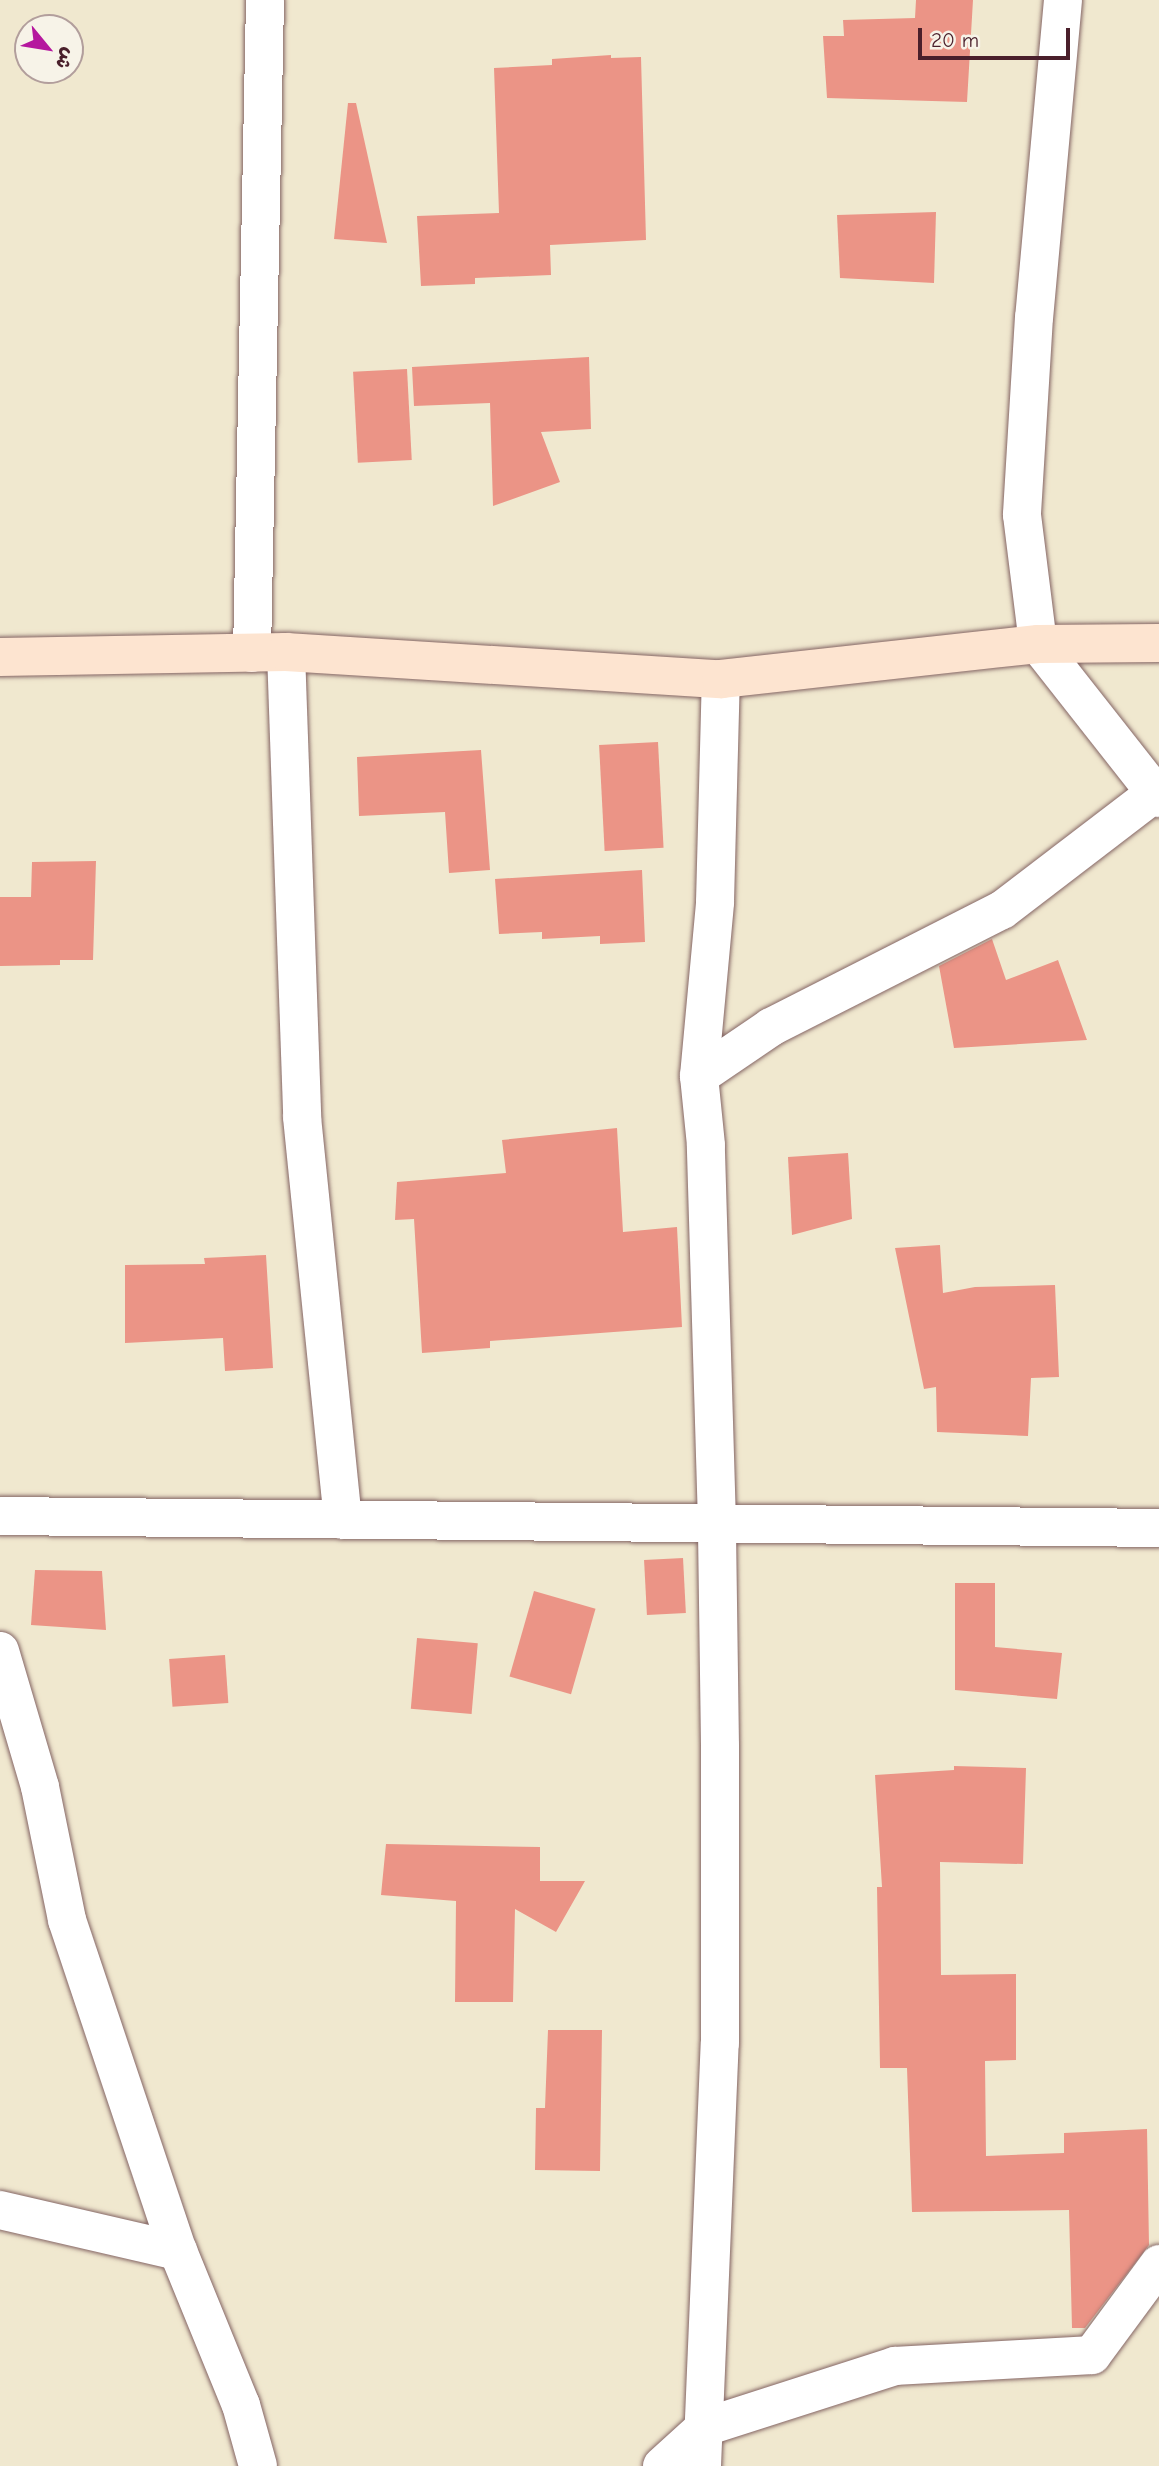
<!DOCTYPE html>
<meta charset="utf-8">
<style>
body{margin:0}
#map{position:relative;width:1159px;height:2466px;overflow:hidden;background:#f0e8cf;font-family:"Comic Neue","Playpen Sans Arabic",sans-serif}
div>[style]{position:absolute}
.building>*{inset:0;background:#eb9486;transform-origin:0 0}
.roads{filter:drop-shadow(0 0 2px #846564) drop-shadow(0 0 2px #846564)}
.minor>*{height:38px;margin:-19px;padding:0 19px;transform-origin:19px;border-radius:19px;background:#fff}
.secondary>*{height:38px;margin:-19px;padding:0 19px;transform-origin:19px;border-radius:19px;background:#fde4d0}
span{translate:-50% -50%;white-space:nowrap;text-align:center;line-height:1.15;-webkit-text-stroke:6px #f7f3e8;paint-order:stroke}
.north{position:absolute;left:14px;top:14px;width:70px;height:70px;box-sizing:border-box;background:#f7f3e8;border:2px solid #b29e9c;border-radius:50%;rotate:120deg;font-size:19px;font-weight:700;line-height:28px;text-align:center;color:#4a1f2b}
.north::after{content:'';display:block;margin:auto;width:24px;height:32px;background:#b5179e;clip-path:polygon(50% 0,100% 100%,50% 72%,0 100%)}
.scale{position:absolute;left:918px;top:28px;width:152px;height:32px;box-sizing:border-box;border:4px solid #4a1f2b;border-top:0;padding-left:9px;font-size:21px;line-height:24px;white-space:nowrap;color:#4a1f2b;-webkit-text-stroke:5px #f7f3e8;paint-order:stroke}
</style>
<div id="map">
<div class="building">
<i style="clip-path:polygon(916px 0,973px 0,967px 102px,827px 98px,823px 36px,844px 36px,843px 20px,915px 18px)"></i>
<i style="clip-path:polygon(611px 55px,611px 58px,641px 57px,646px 240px,550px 245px,551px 275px,475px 278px,475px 284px,421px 286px,417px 216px,499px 213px,494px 68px,552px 65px,552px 59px)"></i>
<i style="clip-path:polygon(348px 103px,356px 103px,387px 243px,334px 239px)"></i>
<i style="clip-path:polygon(936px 212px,934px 283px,840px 278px,837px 215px)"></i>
<i style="clip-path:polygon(589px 357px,591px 429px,541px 432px,560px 482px,493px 506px,490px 403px,414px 406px,412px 367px)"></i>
<i style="left:407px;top:369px;width:91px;height:54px;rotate:87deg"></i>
<i style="left:658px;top:742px;width:106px;height:59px;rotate:87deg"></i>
<i style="clip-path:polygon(481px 750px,490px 870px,449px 873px,445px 812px,359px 816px,357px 757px)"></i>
<i style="clip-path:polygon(96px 861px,93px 960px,60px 960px,60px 965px,0 966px,0 897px,31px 897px,32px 862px)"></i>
<i style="clip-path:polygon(642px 870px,645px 942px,600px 944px,600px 936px,542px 939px,542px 932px,499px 934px,495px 879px)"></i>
<i style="clip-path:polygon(992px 939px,1006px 980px,1058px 960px,1087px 1040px,954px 1048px,939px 966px)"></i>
<i style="clip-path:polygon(617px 1128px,623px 1232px,677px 1227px,682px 1327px,490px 1341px,490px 1348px,422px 1353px,414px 1219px,395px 1220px,397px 1182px,506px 1173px,502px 1140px)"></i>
<i style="clip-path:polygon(848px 1153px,852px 1219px,792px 1235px,788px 1157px)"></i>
<i style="clip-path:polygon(940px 1245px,943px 1293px,975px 1287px,1055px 1285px,1059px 1377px,1031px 1378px,1028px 1436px,937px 1432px,936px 1387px,924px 1389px,895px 1248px)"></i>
<i style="clip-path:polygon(266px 1255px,273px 1368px,225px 1371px,223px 1338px,125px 1343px,125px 1265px,205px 1264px,204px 1258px)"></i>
<i style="left:683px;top:1558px;width:55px;height:39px;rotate:87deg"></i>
<i style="clip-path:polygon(35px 1570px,102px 1571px,106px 1630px,31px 1625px)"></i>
<i style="clip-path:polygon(955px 1583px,995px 1583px,995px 1647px,1062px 1653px,1057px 1699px,955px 1690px)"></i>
<i style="left:534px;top:1591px;width:64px;height:89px;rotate:16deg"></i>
<i style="left:417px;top:1638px;width:61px;height:71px;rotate:5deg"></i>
<i style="left:225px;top:1655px;width:48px;height:56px;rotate:86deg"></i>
<i style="clip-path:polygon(954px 1766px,1026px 1768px,1023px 1864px,940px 1862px,941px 1975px,1016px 1974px,1016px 2060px,985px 2061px,986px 2156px,1064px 2153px,1064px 2133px,1147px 2129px,1149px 2245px,1085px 2328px,1072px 2328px,1069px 2210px,912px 2212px,907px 2068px,880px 2068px,877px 1887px,882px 1887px,875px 1775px,954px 1770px)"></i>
<i style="clip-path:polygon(386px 1844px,540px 1847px,540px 1881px,585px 1881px,556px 1932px,515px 1909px,513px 2002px,455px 2002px,456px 1901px,381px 1895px)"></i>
<i style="clip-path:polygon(548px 2030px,602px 2030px,600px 2171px,535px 2170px,536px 2108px,545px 2108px)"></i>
</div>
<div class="roads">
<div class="minor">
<i style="left:1063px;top:0;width:318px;rotate:95.2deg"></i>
<i style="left:1034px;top:317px;width:198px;rotate:93.5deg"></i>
<i style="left:1022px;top:515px;width:130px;rotate:82.9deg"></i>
<i style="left:1038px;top:644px;width:196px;rotate:51.8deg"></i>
<i style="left:286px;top:652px;width:465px;rotate:88deg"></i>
<i style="left:302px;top:1117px;width:405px;rotate:84.2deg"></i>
<i style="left:252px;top:653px;width:653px;rotate:-88.86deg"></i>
<i style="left:699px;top:1076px;width:87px;rotate:-34.2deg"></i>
<i style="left:771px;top:1027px;width:259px;rotate:-26.9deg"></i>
<i style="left:1002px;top:910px;width:193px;rotate:-37.4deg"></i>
<i style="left:0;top:1516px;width:1159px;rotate:0.59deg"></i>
<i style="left:0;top:1651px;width:142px;rotate:73.6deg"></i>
<i style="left:40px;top:1787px;width:136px;rotate:78.5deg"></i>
<i style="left:67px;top:1920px;width:349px;rotate:71.5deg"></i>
<i style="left:178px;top:2251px;width:166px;rotate:67.8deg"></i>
<i style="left:241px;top:2405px;width:63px;rotate:74.4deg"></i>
<i style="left:0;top:2210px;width:183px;rotate:13deg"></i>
<i style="left:662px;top:2466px;width:58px;rotate:-42.2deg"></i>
<i style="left:705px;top:2427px;width:200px;rotate:-17.8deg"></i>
<i style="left:895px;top:2366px;width:197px;rotate:-3.2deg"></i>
<i style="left:1092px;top:2355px;width:113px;rotate:-53.6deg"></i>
<i style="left:702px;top:2466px;width:423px;rotate:-87.6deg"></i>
<i style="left:720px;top:2043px;width:297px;rotate:-90deg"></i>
<i style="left:720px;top:1746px;width:223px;rotate:-90.8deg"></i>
<i style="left:717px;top:1523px;width:378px;rotate:-91.7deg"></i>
<i style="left:706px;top:1145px;width:69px;rotate:-95.8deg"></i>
<i style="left:699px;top:1076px;width:175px;rotate:-84.7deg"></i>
<i style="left:715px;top:902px;width:223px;rotate:-88.5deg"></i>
</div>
<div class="secondary">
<i style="left:0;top:657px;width:286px;rotate:-1deg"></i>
<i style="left:286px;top:652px;width:436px;rotate:3.6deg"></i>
<i style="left:721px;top:679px;width:319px;rotate:-6.3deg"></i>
<i style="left:1038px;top:644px;width:121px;rotate:-0.5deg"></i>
</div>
</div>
<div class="north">ش</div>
<div class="scale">20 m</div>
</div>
